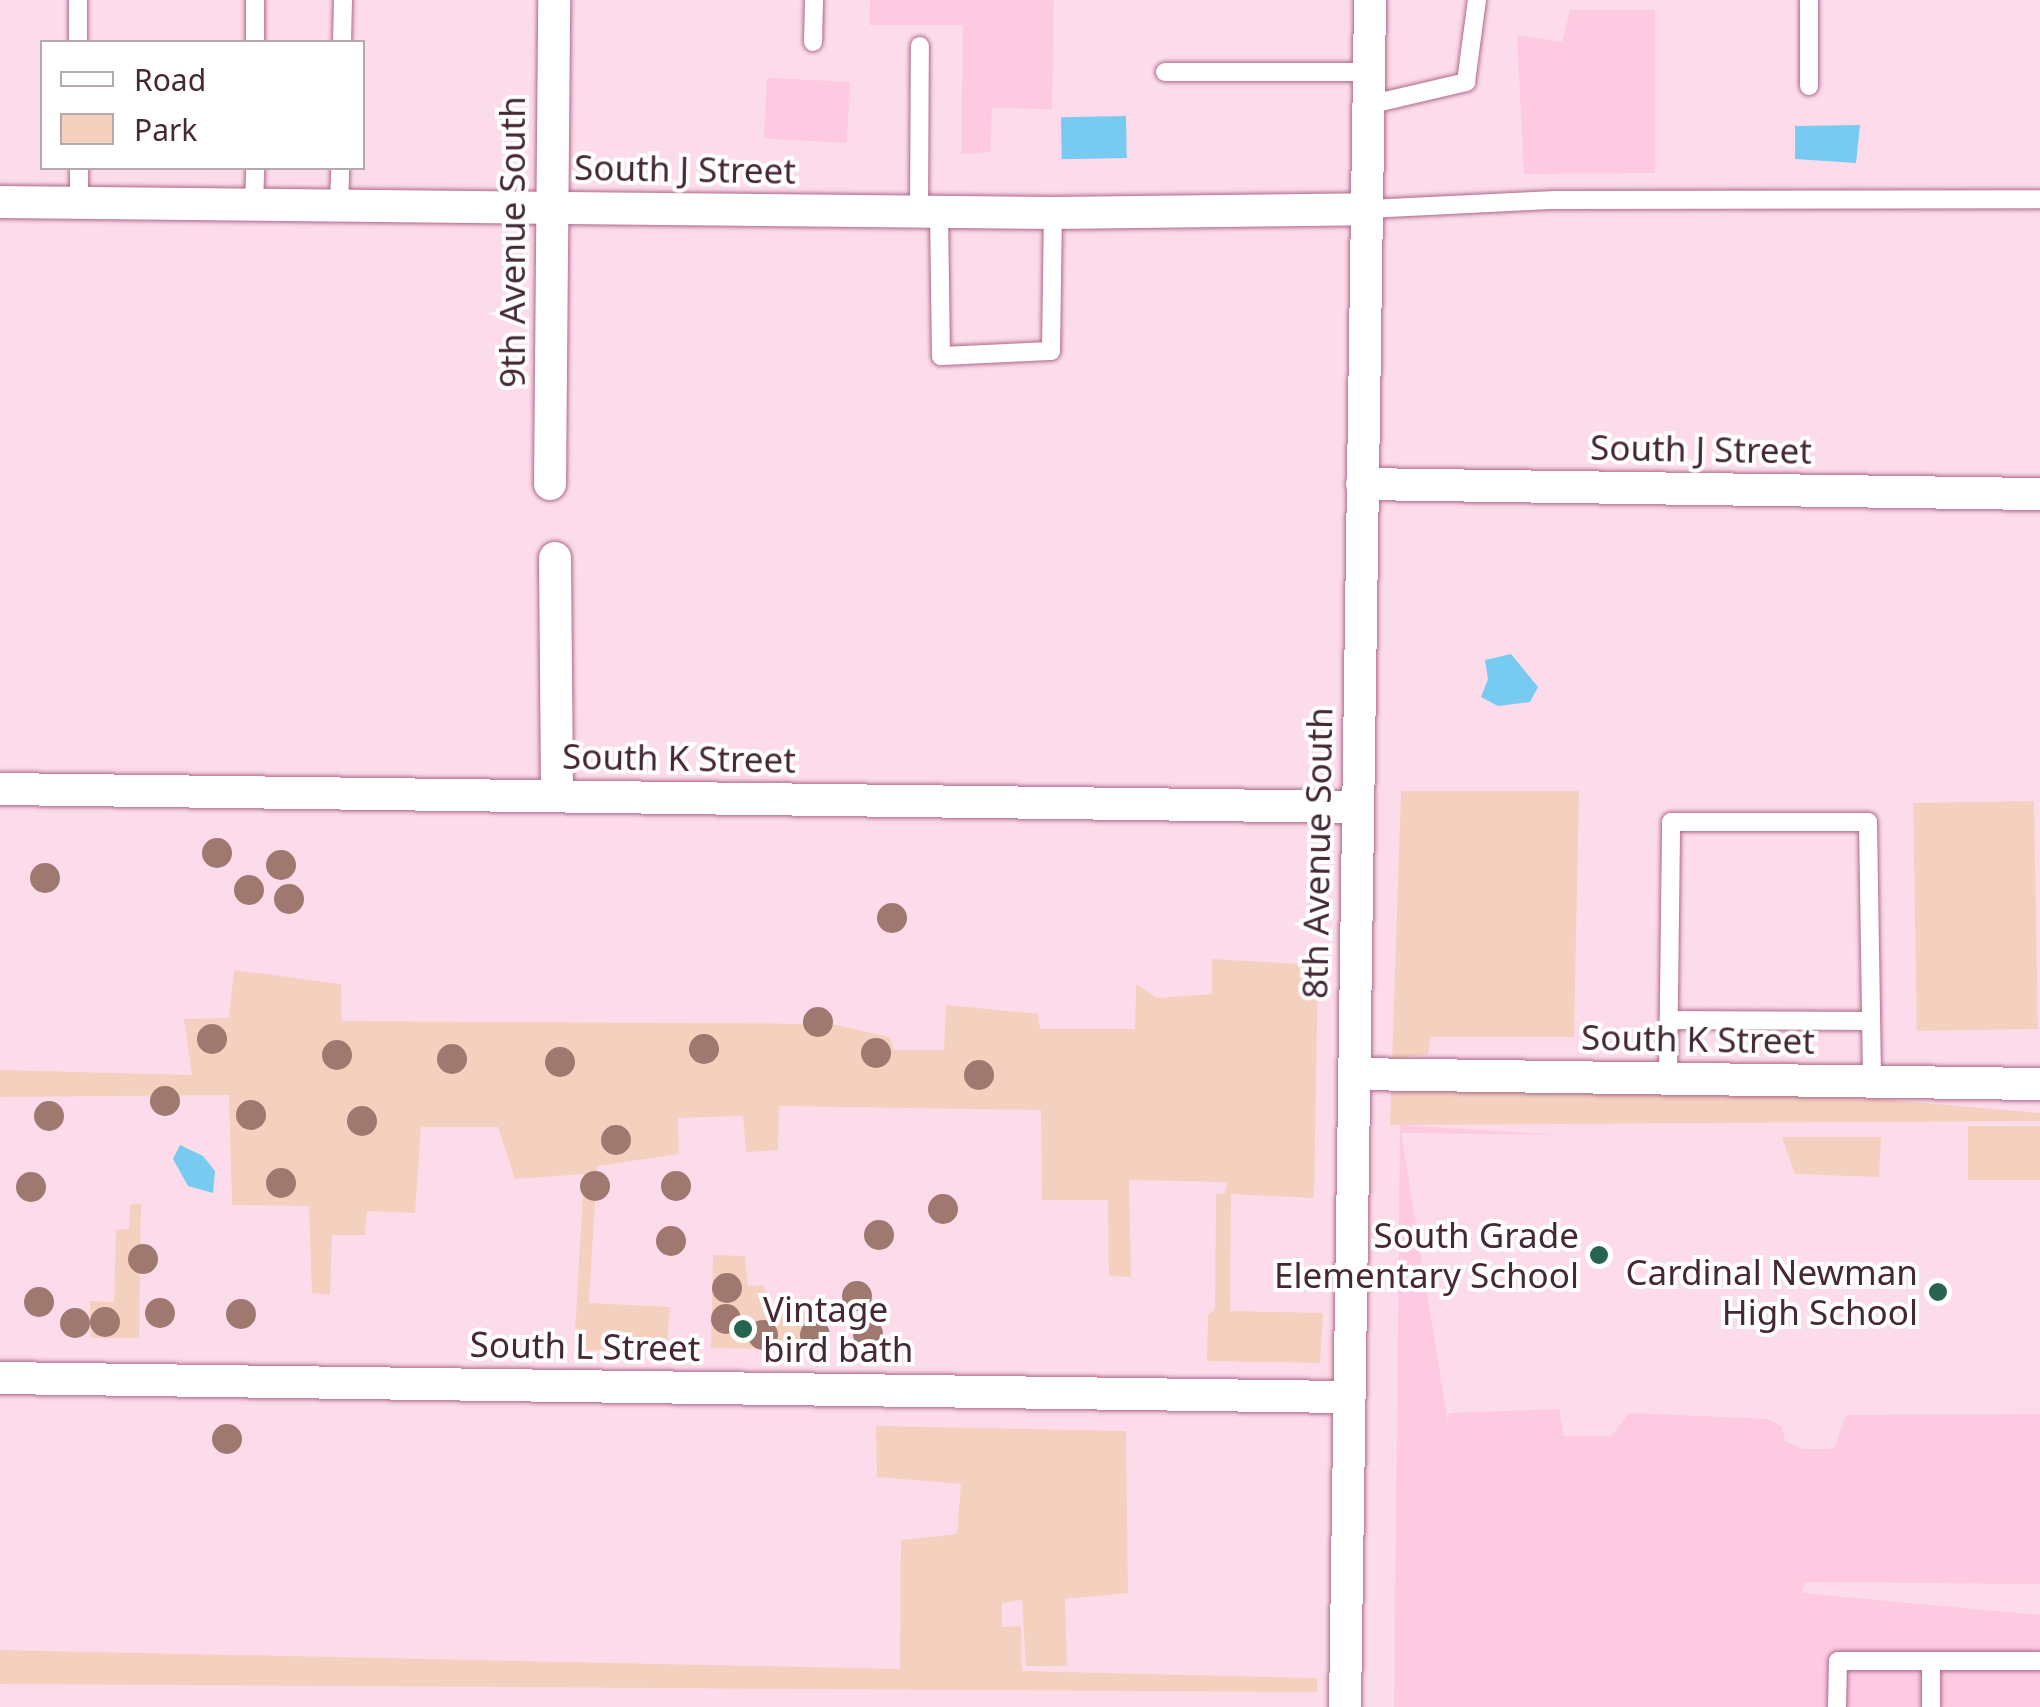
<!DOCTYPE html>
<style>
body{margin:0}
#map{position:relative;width:2040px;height:1707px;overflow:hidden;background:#fcdcea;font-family:"Noto Sans",sans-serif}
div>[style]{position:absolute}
.built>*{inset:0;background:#fdcae1;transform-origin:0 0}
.green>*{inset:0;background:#f4d1be;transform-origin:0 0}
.water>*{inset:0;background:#77caf0;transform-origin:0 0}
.roads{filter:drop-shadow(0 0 2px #ae688a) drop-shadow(0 0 2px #ae688a)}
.service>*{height:18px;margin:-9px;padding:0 9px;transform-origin:9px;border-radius:9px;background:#fff}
.minor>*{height:32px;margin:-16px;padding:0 16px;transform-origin:16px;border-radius:16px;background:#fff}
.trees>*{width:30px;height:30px;margin:-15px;border-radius:50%;background:#9f786f}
.dots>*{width:28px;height:28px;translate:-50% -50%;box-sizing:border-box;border:5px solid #fff;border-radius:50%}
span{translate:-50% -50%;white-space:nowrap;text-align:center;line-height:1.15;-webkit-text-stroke:8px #fff;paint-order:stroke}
.street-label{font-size:35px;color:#452736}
.poi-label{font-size:35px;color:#452736}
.right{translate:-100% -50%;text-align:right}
.left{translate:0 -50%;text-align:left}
.legend{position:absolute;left:40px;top:40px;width:325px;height:130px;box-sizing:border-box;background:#fff;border:2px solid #b5a9af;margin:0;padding:12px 18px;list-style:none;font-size:30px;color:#452736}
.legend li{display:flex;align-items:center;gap:20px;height:50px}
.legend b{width:50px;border:2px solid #b5a9af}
</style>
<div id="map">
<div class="built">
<i style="clip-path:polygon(870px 0,1054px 0,1052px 109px,992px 108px,990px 152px,961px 154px,963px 25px,869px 25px)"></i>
<i style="clip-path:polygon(1570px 10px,1655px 10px,1655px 173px,1524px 174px,1517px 35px,1562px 42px)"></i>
<i style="left:850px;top:82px;width:61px;height:83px;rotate:93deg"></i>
<i style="clip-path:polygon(1400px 1125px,1561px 1135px,1401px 1133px,1448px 1423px,1449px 1413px,1559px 1409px,1564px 1436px,1611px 1436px,1629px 1413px,1768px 1419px,1782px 1427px,1785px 1441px,1801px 1449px,1834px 1449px,1846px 1415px,2040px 1414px,2040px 1584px,1806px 1582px,1801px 1593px,2040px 1615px,2040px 1707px,1394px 1707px)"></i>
</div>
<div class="green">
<i style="clip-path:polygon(1401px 791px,1579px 791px,1574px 1037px,1431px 1037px,1428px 1054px,1399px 1058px,2040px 1113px,2040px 1121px,1390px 1125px)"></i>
<i style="left:2034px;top:801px;width:228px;height:121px;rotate:89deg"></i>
<i style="clip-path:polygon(1212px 959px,1318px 965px,1314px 1198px,1231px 1194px,1230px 1311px,1323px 1313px,1320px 1363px,1207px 1361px,1208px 1316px,1215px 1309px,1216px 1194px,1224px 1194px,1228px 1182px,1129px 1180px,1131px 1277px,1109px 1276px,1108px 1200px,1042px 1200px,1041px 1110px,779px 1106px,778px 1150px,746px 1152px,743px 1116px,678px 1118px,679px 1154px,597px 1166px,589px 1303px,670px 1307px,667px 1348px,574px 1351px,584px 1174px,515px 1179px,498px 1127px,421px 1127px,415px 1213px,367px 1211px,365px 1235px,332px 1235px,330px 1295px,312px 1293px,309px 1206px,232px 1205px,229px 1095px,0 1097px,0 1070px,192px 1075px,184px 1019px,229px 1018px,234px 970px,341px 984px,342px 1021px,831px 1024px,890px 1037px,894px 1050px,944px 1050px,946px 1005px,1038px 1014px,1040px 1029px,1135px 1029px,1136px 984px,1157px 998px,1212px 994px)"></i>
<i style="left:1968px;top:1126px;width:72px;height:54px"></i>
<i style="clip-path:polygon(1782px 1137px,1881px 1137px,1879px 1177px,1795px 1174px)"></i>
<i style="clip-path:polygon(141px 1203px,139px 1338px,91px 1338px,90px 1301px,114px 1302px,116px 1230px,129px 1229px,130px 1205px)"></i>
<i style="clip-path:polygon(713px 1255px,745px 1256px,748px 1286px,763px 1285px,772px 1306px,825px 1311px,826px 1350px,711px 1348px)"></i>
<i style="clip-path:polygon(876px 1426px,1126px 1431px,1128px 1593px,1065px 1599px,1067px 1666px,1026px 1666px,1022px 1600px,1002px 1603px,1002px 1627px,1021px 1626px,1022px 1671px,1317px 1678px,1317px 1692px,0 1684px,0 1650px,900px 1669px,901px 1540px,957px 1534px,961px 1484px,877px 1477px)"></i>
</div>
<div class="water">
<i style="left:1126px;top:116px;width:42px;height:65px;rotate:89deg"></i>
<i style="clip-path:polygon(1860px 125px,1856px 163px,1795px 159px,1795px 126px)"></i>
<i style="clip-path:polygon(1511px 654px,1538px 687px,1530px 702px,1498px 706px,1481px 697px,1488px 679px,1485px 660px)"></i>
<i style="clip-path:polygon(180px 1145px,203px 1156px,215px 1171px,213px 1193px,188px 1186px,173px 1159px)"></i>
</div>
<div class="roads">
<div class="service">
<i style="left:78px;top:0;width:42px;rotate:90deg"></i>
<i style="left:255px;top:42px;width:42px;rotate:-90deg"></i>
<i style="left:342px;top:42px;width:42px;rotate:-88.6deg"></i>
<i style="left:813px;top:42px;width:42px;rotate:-88.6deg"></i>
<i style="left:1165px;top:72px;width:203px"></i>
<i style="left:1809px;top:86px;width:86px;rotate:-90deg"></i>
<i style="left:1368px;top:105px;width:101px;rotate:-13.2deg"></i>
<i style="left:1466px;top:82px;width:83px;rotate:-82.4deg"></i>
<i style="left:79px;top:168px;width:35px;rotate:90deg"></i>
<i style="left:254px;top:204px;width:36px;rotate:-88deg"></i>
<i style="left:339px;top:205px;width:37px;rotate:-88deg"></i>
<i style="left:1368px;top:209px;width:187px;rotate:-2.8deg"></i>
<i style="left:1555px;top:200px;width:485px;rotate:-0.1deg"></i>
<i style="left:919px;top:211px;width:165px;rotate:-89.7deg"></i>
<i style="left:939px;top:212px;width:144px;rotate:89.2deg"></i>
<i style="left:941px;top:356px;width:110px;rotate:-2.6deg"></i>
<i style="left:1051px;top:351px;width:138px;rotate:-89.2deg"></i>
<i style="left:1669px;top:1020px;width:202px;rotate:0.3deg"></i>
<i style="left:1668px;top:1078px;width:256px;rotate:-89.3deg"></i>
<i style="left:1671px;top:822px;width:197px"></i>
<i style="left:1868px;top:822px;width:260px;rotate:89.1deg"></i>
<i style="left:1837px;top:1707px;width:46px;rotate:-88.8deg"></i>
<i style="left:1838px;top:1661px;width:202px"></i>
<i style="left:1931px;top:1707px;width:46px;rotate:-90deg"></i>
</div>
<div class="minor">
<i style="left:0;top:202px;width:1053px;rotate:0.6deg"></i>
<i style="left:1053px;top:213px;width:315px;rotate:-0.7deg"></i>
<i style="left:550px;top:484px;width:484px;rotate:-89.5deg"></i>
<i style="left:1362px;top:484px;width:678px;rotate:0.85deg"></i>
<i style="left:555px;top:558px;width:238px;rotate:89.5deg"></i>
<i style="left:0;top:789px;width:1358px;rotate:0.76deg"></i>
<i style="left:1354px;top:1074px;width:686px;rotate:0.84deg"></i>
<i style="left:0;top:1378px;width:1349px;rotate:0.81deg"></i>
<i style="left:1345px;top:1707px;width:1707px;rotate:-89.16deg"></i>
</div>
</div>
<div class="trees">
<i style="left:217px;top:853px"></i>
<i style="left:281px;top:865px"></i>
<i style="left:45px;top:878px"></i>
<i style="left:249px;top:890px"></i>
<i style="left:289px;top:899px"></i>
<i style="left:892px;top:918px"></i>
<i style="left:818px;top:1022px"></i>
<i style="left:212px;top:1039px"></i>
<i style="left:704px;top:1049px"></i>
<i style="left:876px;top:1053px"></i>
<i style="left:337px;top:1055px"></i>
<i style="left:452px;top:1059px"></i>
<i style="left:560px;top:1062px"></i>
<i style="left:979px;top:1075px"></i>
<i style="left:165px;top:1101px"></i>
<i style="left:251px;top:1115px"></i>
<i style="left:49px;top:1116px"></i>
<i style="left:362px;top:1121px"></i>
<i style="left:616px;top:1140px"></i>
<i style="left:281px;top:1183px"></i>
<i style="left:595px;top:1186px"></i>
<i style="left:676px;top:1186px"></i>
<i style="left:31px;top:1187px"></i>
<i style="left:943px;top:1209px"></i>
<i style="left:879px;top:1235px"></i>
<i style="left:671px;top:1241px"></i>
<i style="left:143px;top:1259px"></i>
<i style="left:727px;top:1288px"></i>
<i style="left:857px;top:1296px"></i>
<i style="left:39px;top:1302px"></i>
<i style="left:160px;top:1313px"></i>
<i style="left:241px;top:1314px"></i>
<i style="left:726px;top:1319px"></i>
<i style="left:105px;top:1322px"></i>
<i style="left:75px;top:1323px"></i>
<i style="left:868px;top:1334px"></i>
<i style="left:763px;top:1335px"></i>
<i style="left:815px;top:1335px"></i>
<i style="left:227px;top:1439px"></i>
</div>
<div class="dots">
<i style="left:1599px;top:1255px;background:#266451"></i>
<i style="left:1938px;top:1292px;background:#266451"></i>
<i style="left:743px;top:1329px;background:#266451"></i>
</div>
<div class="street-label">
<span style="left:685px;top:169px;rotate:1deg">South J Street</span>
<span style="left:512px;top:242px;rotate:-90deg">9th Avenue South</span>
<span style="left:1701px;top:449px;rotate:1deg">South J Street</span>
<span style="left:679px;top:758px;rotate:1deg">South K Street</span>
<span style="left:1317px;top:853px;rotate:-89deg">8th Avenue South</span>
<span style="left:1698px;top:1039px;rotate:1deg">South K Street</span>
<span style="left:585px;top:1346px;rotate:1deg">South L Street</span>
</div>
<div class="poi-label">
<span class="right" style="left:1579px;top:1255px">South Grade<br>Elementary School</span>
<span class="right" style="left:1918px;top:1292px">Cardinal Newman<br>High School</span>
<span class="left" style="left:763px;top:1329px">Vintage<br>bird bath</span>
</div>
<ul class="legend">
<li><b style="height:12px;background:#fff"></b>Road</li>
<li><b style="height:28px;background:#f4d1be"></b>Park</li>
</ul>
</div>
